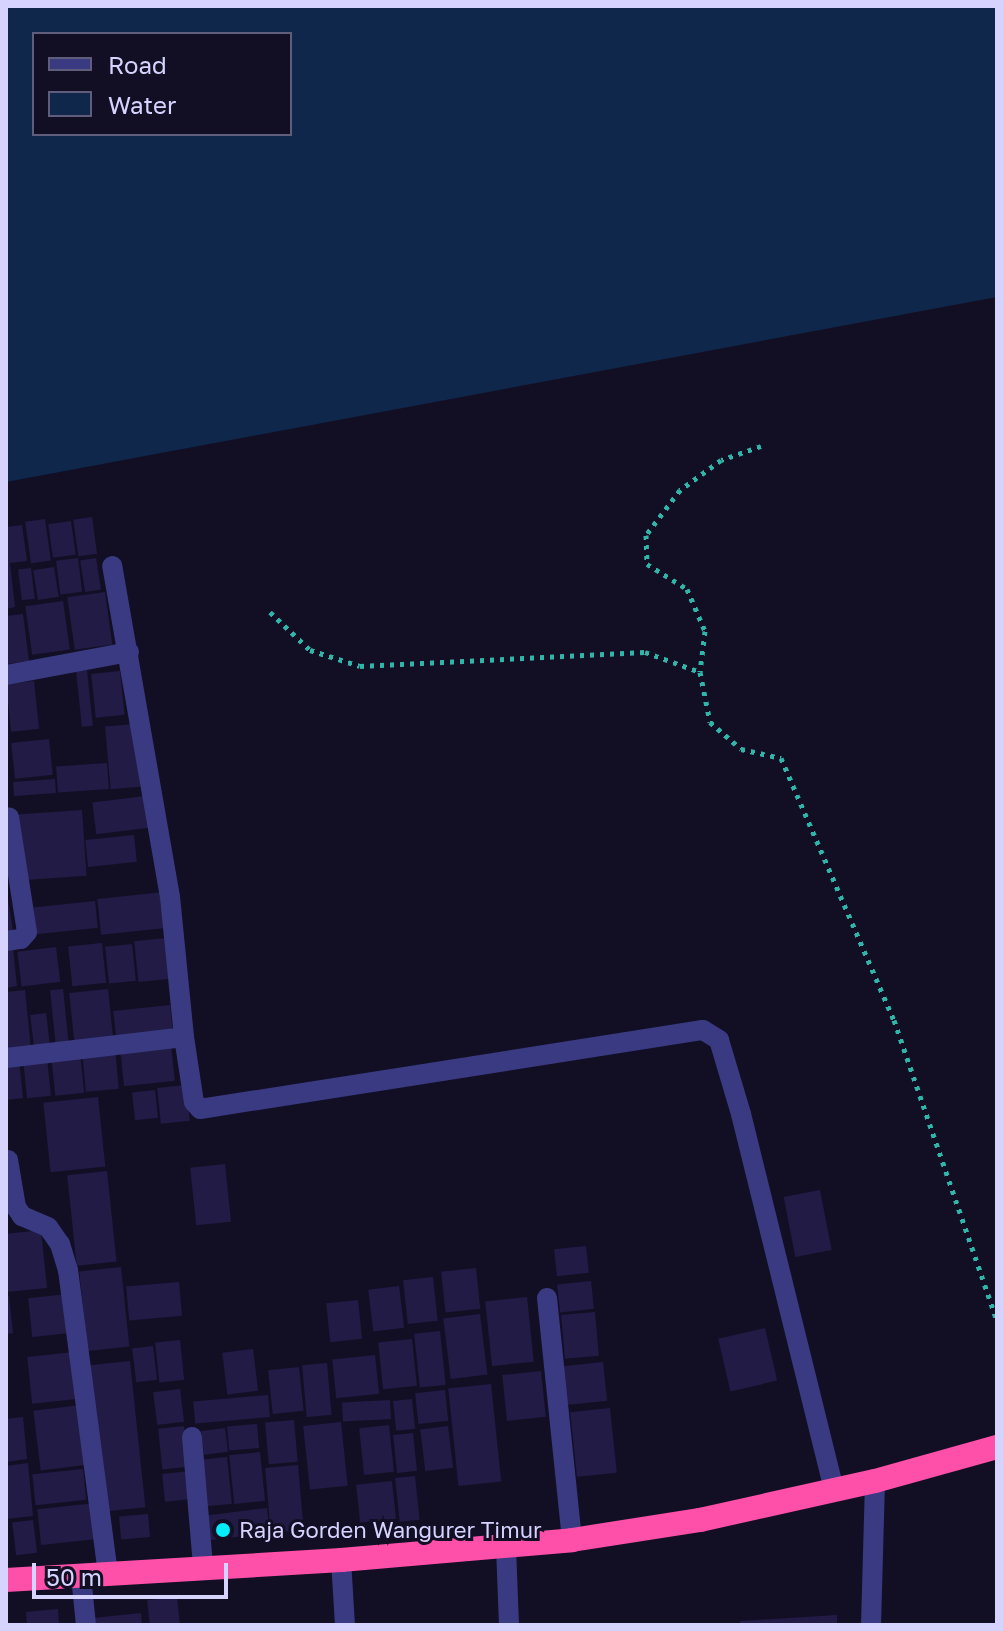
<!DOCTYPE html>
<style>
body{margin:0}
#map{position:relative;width:1003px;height:1631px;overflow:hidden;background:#120f25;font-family:"Golos Text",sans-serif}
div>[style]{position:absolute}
.water>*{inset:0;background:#0e274a}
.building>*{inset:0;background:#221b46;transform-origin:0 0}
.path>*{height:5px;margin-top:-2.5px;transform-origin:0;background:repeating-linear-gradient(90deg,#30b6a9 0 4px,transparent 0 10px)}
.minor>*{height:20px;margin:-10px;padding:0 10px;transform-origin:10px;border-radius:10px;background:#3a3a83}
.highway>*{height:24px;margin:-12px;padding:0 12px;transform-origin:12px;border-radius:12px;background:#fe4fa9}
.dots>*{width:22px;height:22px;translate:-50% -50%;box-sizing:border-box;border:4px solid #120f25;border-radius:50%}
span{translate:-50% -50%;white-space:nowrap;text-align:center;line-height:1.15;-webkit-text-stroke:6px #120f25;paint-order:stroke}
.poi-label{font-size:22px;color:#d6d3ff}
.left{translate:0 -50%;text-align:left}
.frame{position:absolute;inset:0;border:8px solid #d6d3ff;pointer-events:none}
.legend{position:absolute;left:32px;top:32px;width:260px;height:104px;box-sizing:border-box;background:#120f25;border:2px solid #605d7c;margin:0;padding:10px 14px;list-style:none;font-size:24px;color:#d6d3ff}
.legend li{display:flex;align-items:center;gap:16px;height:40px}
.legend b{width:40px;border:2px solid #605d7c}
.scale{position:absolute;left:32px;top:1563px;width:196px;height:36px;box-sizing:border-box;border:4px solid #d6d3ff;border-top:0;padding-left:10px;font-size:24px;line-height:28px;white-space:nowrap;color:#d6d3ff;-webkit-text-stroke:6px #120f25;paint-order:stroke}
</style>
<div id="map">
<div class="water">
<i style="clip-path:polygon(evenodd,6px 6px,997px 6px,997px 297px,6px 482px,6px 6px,34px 34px,290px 34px,290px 134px,34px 134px,34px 34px)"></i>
</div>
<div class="building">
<i style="left:92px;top:517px;width:37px;height:19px;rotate:82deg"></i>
<i style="left:45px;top:519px;width:42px;height:20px;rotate:82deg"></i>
<i style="left:71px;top:521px;width:34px;height:23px;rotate:82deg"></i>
<i style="clip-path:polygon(22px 525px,27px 561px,10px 563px,15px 607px,6px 609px,6px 527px)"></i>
<i style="left:78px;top:558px;width:34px;height:22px;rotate:83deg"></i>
<i style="left:96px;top:558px;width:32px;height:16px;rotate:81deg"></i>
<i style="left:54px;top:567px;width:30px;height:21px;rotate:81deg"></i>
<i style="left:31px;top:568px;width:31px;height:13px;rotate:83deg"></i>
<i style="left:105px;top:592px;width:53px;height:38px;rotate:82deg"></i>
<i style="left:63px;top:601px;width:49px;height:38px;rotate:82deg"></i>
<i style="clip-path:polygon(23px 614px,29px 661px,6px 664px,6px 616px)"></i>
<i style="left:87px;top:670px;width:56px;height:11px;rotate:84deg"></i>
<i style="left:120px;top:671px;width:44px;height:29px;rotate:84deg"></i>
<i style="left:34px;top:681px;width:48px;height:28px;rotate:84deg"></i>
<i style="left:135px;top:724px;width:63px;height:30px;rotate:85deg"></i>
<i style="left:49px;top:739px;width:36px;height:38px;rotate:84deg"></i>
<i style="left:107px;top:763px;width:26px;height:51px;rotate:86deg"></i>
<i style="left:55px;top:779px;width:14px;height:42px;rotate:86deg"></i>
<i style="left:145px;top:796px;width:32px;height:53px;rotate:83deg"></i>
<i style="left:82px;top:810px;width:66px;height:65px;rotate:86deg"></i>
<i style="left:134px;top:835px;width:27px;height:49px;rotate:84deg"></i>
<i style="clip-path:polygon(6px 887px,13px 931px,6px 932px)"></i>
<i style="left:164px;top:892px;width:36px;height:67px;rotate:84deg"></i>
<i style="left:95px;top:901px;width:27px;height:62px;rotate:84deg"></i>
<i style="left:166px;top:938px;width:41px;height:32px;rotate:84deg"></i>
<i style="left:102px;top:943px;width:40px;height:34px;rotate:84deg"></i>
<i style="left:132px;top:944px;width:37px;height:27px;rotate:84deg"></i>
<i style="left:56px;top:947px;width:35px;height:39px;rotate:83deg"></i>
<i style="clip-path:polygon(13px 948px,17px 986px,6px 988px,6px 949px)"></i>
<i style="left:63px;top:989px;width:54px;height:13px;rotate:84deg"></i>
<i style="left:108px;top:989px;width:53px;height:39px;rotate:84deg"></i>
<i style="clip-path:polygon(25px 990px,31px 1049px,6px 1052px,6px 992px)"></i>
<i style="left:170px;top:1005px;width:28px;height:57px;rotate:84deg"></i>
<i style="left:46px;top:1013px;width:35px;height:16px;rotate:83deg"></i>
<i style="left:171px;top:1045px;width:36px;height:51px;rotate:84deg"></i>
<i style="left:115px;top:1047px;width:42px;height:33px;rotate:85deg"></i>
<i style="left:80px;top:1053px;width:40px;height:29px;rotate:84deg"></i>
<i style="left:47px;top:1058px;width:38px;height:24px;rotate:84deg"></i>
<i style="clip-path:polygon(19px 1060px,23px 1098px,6px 1100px,6px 1061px)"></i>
<i style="left:186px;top:1085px;width:36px;height:29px;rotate:84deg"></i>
<i style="left:155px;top:1090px;width:28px;height:23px;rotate:84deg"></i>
<i style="left:98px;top:1097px;width:70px;height:55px;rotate:84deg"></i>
<i style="left:225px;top:1164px;width:58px;height:35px;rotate:84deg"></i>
<i style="left:107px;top:1171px;width:91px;height:40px;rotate:84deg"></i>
<i style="left:820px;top:1190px;width:61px;height:37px;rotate:79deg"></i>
<i style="clip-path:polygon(41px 1230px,47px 1288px,6px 1292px,6px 1234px)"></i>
<i style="left:586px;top:1246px;width:27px;height:32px;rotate:84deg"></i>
<i style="left:121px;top:1267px;width:80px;height:42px;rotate:84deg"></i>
<i style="left:476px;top:1268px;width:41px;height:35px;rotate:84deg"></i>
<i style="left:433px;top:1277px;width:44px;height:30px;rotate:84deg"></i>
<i style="left:591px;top:1281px;width:28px;height:34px;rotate:84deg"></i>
<i style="left:179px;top:1282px;width:34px;height:53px;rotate:85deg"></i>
<i style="left:399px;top:1286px;width:42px;height:31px;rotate:83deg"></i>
<i style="left:68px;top:1294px;width:39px;height:40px;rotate:84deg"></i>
<i style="clip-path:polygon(6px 1296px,9px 1296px,13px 1333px,6px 1334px)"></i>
<i style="left:527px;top:1297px;width:65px;height:42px;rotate:84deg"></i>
<i style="left:358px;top:1300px;width:39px;height:32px;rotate:84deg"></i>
<i style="left:595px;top:1312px;width:44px;height:34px;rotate:85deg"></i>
<i style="left:480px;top:1314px;width:61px;height:37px;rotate:83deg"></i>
<i style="left:765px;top:1328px;width:54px;height:48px;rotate:77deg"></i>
<i style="left:440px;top:1331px;width:54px;height:26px;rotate:84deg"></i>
<i style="left:412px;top:1339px;width:47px;height:34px;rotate:84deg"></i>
<i style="left:180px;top:1340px;width:40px;height:25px;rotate:84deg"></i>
<i style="left:153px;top:1346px;width:34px;height:21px;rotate:83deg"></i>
<i style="left:253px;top:1349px;width:42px;height:31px;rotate:83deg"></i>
<i style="left:74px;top:1352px;width:47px;height:47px;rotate:84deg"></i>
<i style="left:375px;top:1355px;width:39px;height:43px;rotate:84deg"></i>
<i style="left:130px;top:1361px;width:147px;height:41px;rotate:84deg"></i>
<i style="left:603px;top:1362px;width:39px;height:43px;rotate:84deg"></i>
<i style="left:327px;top:1363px;width:52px;height:25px;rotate:85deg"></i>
<i style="left:299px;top:1367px;width:44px;height:31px;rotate:84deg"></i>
<i style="left:541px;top:1371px;width:46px;height:39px;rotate:84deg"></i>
<i style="left:491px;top:1384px;width:98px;height:43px;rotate:84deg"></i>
<i style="left:180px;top:1389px;width:33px;height:27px;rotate:83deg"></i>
<i style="left:445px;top:1390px;width:31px;height:30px;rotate:84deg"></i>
<i style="left:268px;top:1395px;width:22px;height:75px;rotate:85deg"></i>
<i style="left:412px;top:1399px;width:30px;height:19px;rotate:84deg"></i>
<i style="left:390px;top:1400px;width:19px;height:48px;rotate:87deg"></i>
<i style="left:81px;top:1405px;width:60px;height:48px;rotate:83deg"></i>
<i style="left:610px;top:1408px;width:65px;height:40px;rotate:84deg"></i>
<i style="clip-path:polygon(23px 1417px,27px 1459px,6px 1462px,6px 1419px)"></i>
<i style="left:294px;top:1420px;width:42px;height:29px;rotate:85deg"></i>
<i style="left:341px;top:1422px;width:64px;height:38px;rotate:84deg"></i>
<i style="left:257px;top:1424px;width:24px;height:30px;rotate:85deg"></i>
<i style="left:389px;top:1425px;width:47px;height:30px;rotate:84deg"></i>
<i style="left:184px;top:1426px;width:41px;height:26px;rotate:84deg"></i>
<i style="left:448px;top:1426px;width:42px;height:28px;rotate:83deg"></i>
<i style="left:225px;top:1428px;width:24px;height:24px;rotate:83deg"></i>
<i style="left:413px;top:1433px;width:38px;height:20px;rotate:84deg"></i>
<i style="left:260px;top:1452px;width:49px;height:31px;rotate:84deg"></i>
<i style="left:227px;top:1457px;width:47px;height:25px;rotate:84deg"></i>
<i style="clip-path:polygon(28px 1463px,33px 1516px,6px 1519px,6px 1466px)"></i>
<i style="left:298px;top:1465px;width:65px;height:33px;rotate:85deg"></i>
<i style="left:83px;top:1469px;width:31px;height:51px;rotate:84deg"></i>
<i style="left:190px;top:1471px;width:28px;height:28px;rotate:84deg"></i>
<i style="left:415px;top:1476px;width:44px;height:20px;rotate:84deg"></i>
<i style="left:392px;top:1481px;width:38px;height:36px;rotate:84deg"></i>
<i style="left:96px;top:1503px;width:36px;height:59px;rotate:84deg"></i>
<i style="left:267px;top:1508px;width:25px;height:63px;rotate:83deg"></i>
<i style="left:148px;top:1514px;width:23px;height:29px;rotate:85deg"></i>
<i style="left:33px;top:1520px;width:33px;height:21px;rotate:83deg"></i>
<i style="left:177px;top:1597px;width:28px;height:30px;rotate:84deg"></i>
<i style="clip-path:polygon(58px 1609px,59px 1625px,27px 1625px,26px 1612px)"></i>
<i style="clip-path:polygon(141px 1613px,142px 1625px,94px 1625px,93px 1618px)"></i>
<i style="clip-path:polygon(837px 1615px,837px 1625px,741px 1625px,740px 1621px)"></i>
</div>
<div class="path">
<i style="left:761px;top:446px;width:42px;rotate:160.7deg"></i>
<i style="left:721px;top:460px;width:51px;rotate:143.8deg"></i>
<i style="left:680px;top:490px;width:56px;rotate:127.1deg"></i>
<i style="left:646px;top:535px;width:29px;rotate:88deg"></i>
<i style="left:647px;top:564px;width:47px;rotate:32deg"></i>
<i style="left:687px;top:589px;width:46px;rotate:66.8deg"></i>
<i style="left:705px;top:631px;width:41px;rotate:97deg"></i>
<i style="left:700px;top:672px;width:51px;rotate:78.7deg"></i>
<i style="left:710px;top:722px;width:41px;rotate:41.1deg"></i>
<i style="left:741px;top:749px;width:41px;rotate:12.7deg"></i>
<i style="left:781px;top:758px;width:285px;rotate:66.7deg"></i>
<i style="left:894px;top:1020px;width:318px;rotate:71.1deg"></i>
<i style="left:270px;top:612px;width:55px;rotate:43.5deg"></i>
<i style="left:310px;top:650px;width:52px;rotate:17.7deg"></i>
<i style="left:360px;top:666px;width:285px;rotate:-2.8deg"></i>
<i style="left:645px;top:652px;width:59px;rotate:20deg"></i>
</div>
<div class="minor">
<i style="left:6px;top:675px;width:125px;rotate:-10.6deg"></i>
<i style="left:6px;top:941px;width:15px;rotate:-8deg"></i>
<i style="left:21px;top:939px;width:9px;rotate:-49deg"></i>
<i style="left:27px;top:932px;width:116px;rotate:-98.9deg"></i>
<i style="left:184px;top:1037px;width:66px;rotate:81.3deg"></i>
<i style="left:194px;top:1102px;width:9px;rotate:49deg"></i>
<i style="left:200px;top:1109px;width:509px;rotate:-8.93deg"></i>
<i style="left:703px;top:1030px;width:19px;rotate:32deg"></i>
<i style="left:719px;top:1040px;width:77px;rotate:73.4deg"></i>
<i style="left:741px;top:1114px;width:387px;rotate:76.1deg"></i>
<i style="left:6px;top:1058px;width:179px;rotate:-6.7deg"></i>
<i style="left:184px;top:1037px;width:141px;rotate:-95.7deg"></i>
<i style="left:170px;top:897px;width:336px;rotate:-99.9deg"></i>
<i style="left:8px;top:1160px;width:48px;rotate:80.3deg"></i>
<i style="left:16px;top:1207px;width:11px;rotate:56deg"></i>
<i style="left:22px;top:1216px;width:28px;rotate:23deg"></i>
<i style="left:48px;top:1227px;width:21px;rotate:55deg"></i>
<i style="left:60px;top:1244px;width:27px;rotate:73deg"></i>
<i style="left:68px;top:1270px;width:307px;rotate:82.5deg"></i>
<i style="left:547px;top:1298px;width:243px;rotate:84.1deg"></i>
<i style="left:192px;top:1437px;width:129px;rotate:85.1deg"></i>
<i style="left:506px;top:1547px;width:78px;rotate:87.8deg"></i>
<i style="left:341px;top:1560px;width:65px;rotate:86.5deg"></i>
<i style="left:81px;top:1576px;width:49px;rotate:84.2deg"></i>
<i style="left:871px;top:1625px;width:144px;rotate:-88.4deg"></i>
</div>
<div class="highway">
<i style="left:6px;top:1580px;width:336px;rotate:-3.4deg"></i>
<i style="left:341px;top:1560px;width:232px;rotate:-4.9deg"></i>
<i style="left:572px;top:1540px;width:130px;rotate:-8.9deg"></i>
<i style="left:700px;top:1520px;width:179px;rotate:-12.6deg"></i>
<i style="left:875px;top:1481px;width:127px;rotate:-15.6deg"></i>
</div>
<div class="dots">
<i style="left:223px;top:1530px;background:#02ecfc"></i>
</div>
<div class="poi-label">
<span class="left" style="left:239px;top:1530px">Raja Gorden Wangurer Timur</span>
</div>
<div class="frame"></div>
<ul class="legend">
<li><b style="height:10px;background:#3a3a83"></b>Road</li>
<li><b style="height:22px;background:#0e274a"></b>Water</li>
</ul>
<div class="scale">50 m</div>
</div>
